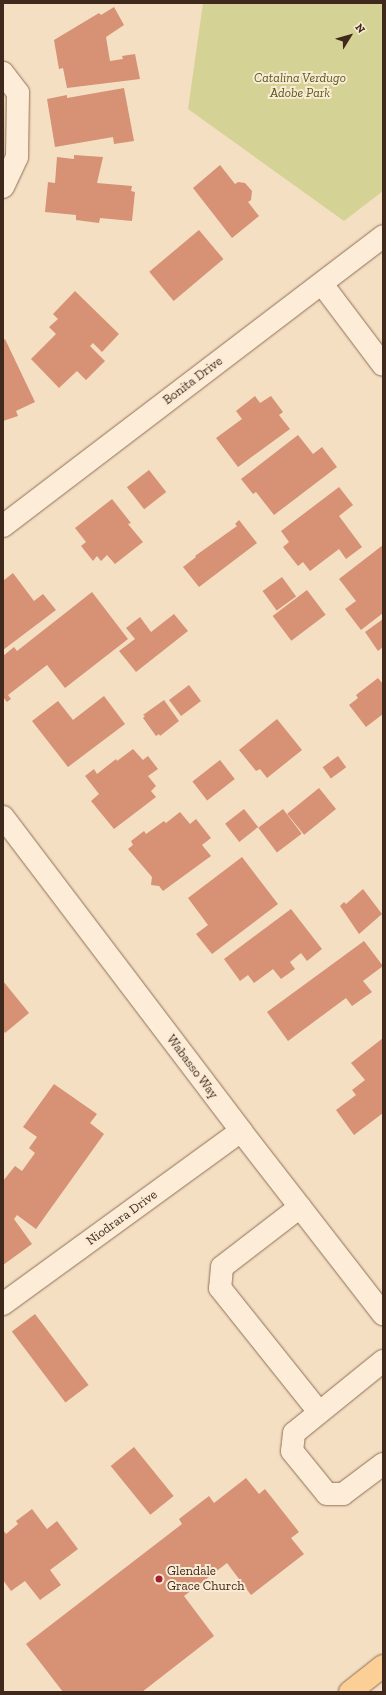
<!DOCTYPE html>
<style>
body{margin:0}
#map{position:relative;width:386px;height:1695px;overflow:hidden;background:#f4dfc3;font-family:"Zilla Slab",serif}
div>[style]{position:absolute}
.green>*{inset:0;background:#d4d395}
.building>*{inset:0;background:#d79174;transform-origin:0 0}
.roads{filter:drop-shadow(0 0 1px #916e57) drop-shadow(0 0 1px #916e57)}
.minor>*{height:22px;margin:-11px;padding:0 11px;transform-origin:11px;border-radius:11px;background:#fdedd8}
.major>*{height:22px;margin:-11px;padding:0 11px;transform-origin:11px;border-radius:11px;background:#fbcf96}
.dots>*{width:11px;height:11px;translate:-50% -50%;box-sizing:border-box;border:2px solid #faead3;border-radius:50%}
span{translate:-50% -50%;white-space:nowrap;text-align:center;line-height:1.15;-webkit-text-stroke:4px #faead3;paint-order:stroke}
.park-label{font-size:13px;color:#565e21;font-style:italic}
.street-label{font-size:13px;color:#3f291d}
.poi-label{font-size:13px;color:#3f291d}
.left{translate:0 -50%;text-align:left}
.frame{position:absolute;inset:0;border:4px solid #3f291d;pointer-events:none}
.north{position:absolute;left:330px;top:16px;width:40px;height:40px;-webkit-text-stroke:3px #faead3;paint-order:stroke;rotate:53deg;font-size:11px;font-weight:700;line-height:16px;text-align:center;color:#3f291d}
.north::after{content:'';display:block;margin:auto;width:14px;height:18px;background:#3f291d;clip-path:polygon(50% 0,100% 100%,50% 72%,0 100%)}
</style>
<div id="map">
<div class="green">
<i style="clip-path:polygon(203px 3px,383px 3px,383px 191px,344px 221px,188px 109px)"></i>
</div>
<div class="building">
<i style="clip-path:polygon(114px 7px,124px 25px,106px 37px,110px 61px,123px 59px,122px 56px,135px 54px,140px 79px,67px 88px,63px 68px,59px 69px,54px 40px,99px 13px,101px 15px)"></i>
<i style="clip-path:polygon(124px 88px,134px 141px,114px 144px,113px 137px,55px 147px,47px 99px,67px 95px,67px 98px)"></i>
<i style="clip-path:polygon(74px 155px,103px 157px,97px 183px,132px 186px,131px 191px,135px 192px,132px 221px,100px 218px,99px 223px,76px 220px,76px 215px,45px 212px,48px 182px,55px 183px,57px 157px,74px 159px)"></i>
<i style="clip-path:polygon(220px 165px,235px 184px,238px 182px,245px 183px,252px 191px,251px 200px,248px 202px,259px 216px,232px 238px,193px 188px)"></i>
<i style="left:199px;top:230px;width:38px;height:65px;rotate:50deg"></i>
<i style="clip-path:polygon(75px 291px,119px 334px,102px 352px,93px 343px,90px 346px,105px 361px,86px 380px,77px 371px,59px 388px,31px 359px,56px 334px,49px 327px,58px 319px,53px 314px)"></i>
<i style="clip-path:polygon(5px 339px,35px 402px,16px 411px,18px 416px,3px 421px,3px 340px)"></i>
<i style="clip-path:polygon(255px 396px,260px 403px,271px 396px,283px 412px,279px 415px,290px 429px,238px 467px,216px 438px,242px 419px,236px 411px)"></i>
<i style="clip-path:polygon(298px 435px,313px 454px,322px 447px,337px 467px,274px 515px,256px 492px,253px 494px,241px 479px)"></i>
<i style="left:149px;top:470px;width:28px;height:28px;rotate:52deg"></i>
<i style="clip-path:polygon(339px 487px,353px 505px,339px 516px,362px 547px,346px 559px,339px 549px,310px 571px,303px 562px,298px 566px,283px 547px,289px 542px,281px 531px)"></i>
<i style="clip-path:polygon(112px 499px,131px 523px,128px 524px,143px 542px,115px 564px,107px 555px,101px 561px,97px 556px,93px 561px,81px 546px,86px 542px,75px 528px)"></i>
<i style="clip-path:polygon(239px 520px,257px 543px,199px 587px,183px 567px,196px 557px,195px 556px,237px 526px,235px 524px)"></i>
<i style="clip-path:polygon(383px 545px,383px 613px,361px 630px,345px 609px,356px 601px,339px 579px)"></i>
<i style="clip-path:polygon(13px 573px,34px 601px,43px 594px,56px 610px,3px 650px,3px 581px)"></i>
<i style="left:282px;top:577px;width:24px;height:24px;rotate:54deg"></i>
<i style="left:307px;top:590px;width:31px;height:43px;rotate:53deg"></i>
<i style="clip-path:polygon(92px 592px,128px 639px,65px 688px,47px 665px,8px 695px,11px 699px,7px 702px,3px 697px,3px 656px,14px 647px,17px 651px)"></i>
<i style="clip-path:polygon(174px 614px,188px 631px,136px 672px,119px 651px,135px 639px,126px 628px,140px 617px,151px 632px)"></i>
<i style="clip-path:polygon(383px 619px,383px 647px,378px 651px,365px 632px)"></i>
<i style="clip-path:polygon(378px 678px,383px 684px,383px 714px,366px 727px,349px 705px,358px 698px,356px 695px)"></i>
<i style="left:189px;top:685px;width:20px;height:25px;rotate:53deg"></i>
<i style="clip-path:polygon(104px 696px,125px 724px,68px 767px,32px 721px,58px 701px,73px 720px)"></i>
<i style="clip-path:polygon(164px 700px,179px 721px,160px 736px,159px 734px,156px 736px,143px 718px,145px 716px,143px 715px)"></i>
<i style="clip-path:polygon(277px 719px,302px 750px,267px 778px,260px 769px,256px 771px,239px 750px)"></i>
<i style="clip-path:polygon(133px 749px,143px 760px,148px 756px,158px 769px,148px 776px,156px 786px,151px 791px,156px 797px,114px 829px,91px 801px,99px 794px,85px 776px,94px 769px,97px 774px,116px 759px,117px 761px)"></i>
<i style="left:338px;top:756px;width:14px;height:19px;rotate:54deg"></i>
<i style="left:220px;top:760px;width:24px;height:35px;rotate:52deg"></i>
<i style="left:319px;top:788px;width:27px;height:41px;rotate:51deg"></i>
<i style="left:244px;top:809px;width:23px;height:24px;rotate:52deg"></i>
<i style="left:283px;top:809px;width:31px;height:31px;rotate:53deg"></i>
<i style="clip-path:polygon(180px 812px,190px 824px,196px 819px,211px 838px,202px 845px,211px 856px,163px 891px,159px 886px,151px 885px,152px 877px,128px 849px,133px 845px,131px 841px,144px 831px,146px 834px,164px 821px,166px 823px)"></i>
<i style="clip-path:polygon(242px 857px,278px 904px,212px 954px,196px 934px,208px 925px,188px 898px)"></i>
<i style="clip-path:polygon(363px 889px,382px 914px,359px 934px,340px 906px,344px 902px,346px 904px)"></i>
<i style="clip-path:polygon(291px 909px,322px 949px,307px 961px,301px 953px,290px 962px,295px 969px,281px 979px,273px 969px,254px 983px,248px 975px,240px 981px,224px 959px)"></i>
<i style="clip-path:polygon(364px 941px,383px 966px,363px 981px,372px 992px,352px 1006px,346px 998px,288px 1041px,267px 1012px)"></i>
<i style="clip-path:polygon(3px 981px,29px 1013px,5px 1033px,3px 1030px)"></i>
<i style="clip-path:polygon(383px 1038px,383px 1113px,354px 1135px,336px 1110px,356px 1095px,352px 1090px,365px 1080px,351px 1063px)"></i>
<i style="clip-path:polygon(54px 1084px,97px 1114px,90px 1123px,104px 1134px,36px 1229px,17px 1215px,14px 1219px,32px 1244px,3px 1265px,3px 1181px,15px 1166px,22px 1171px,35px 1153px,29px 1148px,37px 1137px,23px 1127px)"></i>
<i style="left:35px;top:1314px;width:89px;height:29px;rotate:53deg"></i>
<i style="left:134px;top:1447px;width:63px;height:30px;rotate:51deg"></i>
<i style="clip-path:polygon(246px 1478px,259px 1494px,265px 1489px,299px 1532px,291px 1538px,304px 1554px,251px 1595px,227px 1563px,184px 1596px,214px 1636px,142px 1692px,63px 1692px,26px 1644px,182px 1524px,179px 1519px,209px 1496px,214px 1503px)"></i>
<i style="clip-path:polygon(32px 1509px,47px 1529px,57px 1521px,78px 1549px,50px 1570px,61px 1585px,40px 1600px,25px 1581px,11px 1591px,3px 1580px,3px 1530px,6px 1534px,18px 1524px,16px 1521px)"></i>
</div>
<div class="roads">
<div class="minor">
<i style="left:3px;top:73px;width:25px;rotate:53deg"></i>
<i style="left:18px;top:93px;width:64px;rotate:90.9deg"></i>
<i style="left:17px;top:157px;width:33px;rotate:115deg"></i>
<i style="left:322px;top:284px;width:101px;rotate:53deg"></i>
<i style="left:3px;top:526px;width:478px;rotate:-37.3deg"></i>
<i style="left:3px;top:817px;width:394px;rotate:52.8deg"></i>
<i style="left:241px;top:1131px;width:232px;rotate:52.2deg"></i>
<i style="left:300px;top:1207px;width:98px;rotate:142.4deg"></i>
<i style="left:222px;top:1267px;width:21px;rotate:95deg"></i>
<i style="left:220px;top:1288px;width:159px;rotate:51.4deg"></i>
<i style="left:3px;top:1304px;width:294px;rotate:-36deg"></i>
<i style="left:383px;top:1361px;width:114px;rotate:141deg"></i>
<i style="left:294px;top:1433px;width:18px;rotate:96deg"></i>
<i style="left:292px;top:1451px;width:55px;rotate:50.9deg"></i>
<i style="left:327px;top:1494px;width:16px"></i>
<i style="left:343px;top:1494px;width:50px;rotate:-36.9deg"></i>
</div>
<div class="major">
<i style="left:350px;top:1692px;width:42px;rotate:-38.2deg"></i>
</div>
</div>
<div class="dots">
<i style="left:159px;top:1579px;background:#a81e31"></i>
</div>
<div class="park-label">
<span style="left:300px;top:86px">Catalina Verdugo<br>Adobe Park</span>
</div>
<div class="street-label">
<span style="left:193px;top:381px;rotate:-37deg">Bonita Drive</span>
<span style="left:192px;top:1067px;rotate:53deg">Wabasso Way</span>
<span style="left:122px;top:1218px;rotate:-36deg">Niodrara Drive</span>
</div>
<div class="poi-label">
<span class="left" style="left:167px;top:1579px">Glendale<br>Grace Church</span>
</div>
<div class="frame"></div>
<div class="north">N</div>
</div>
